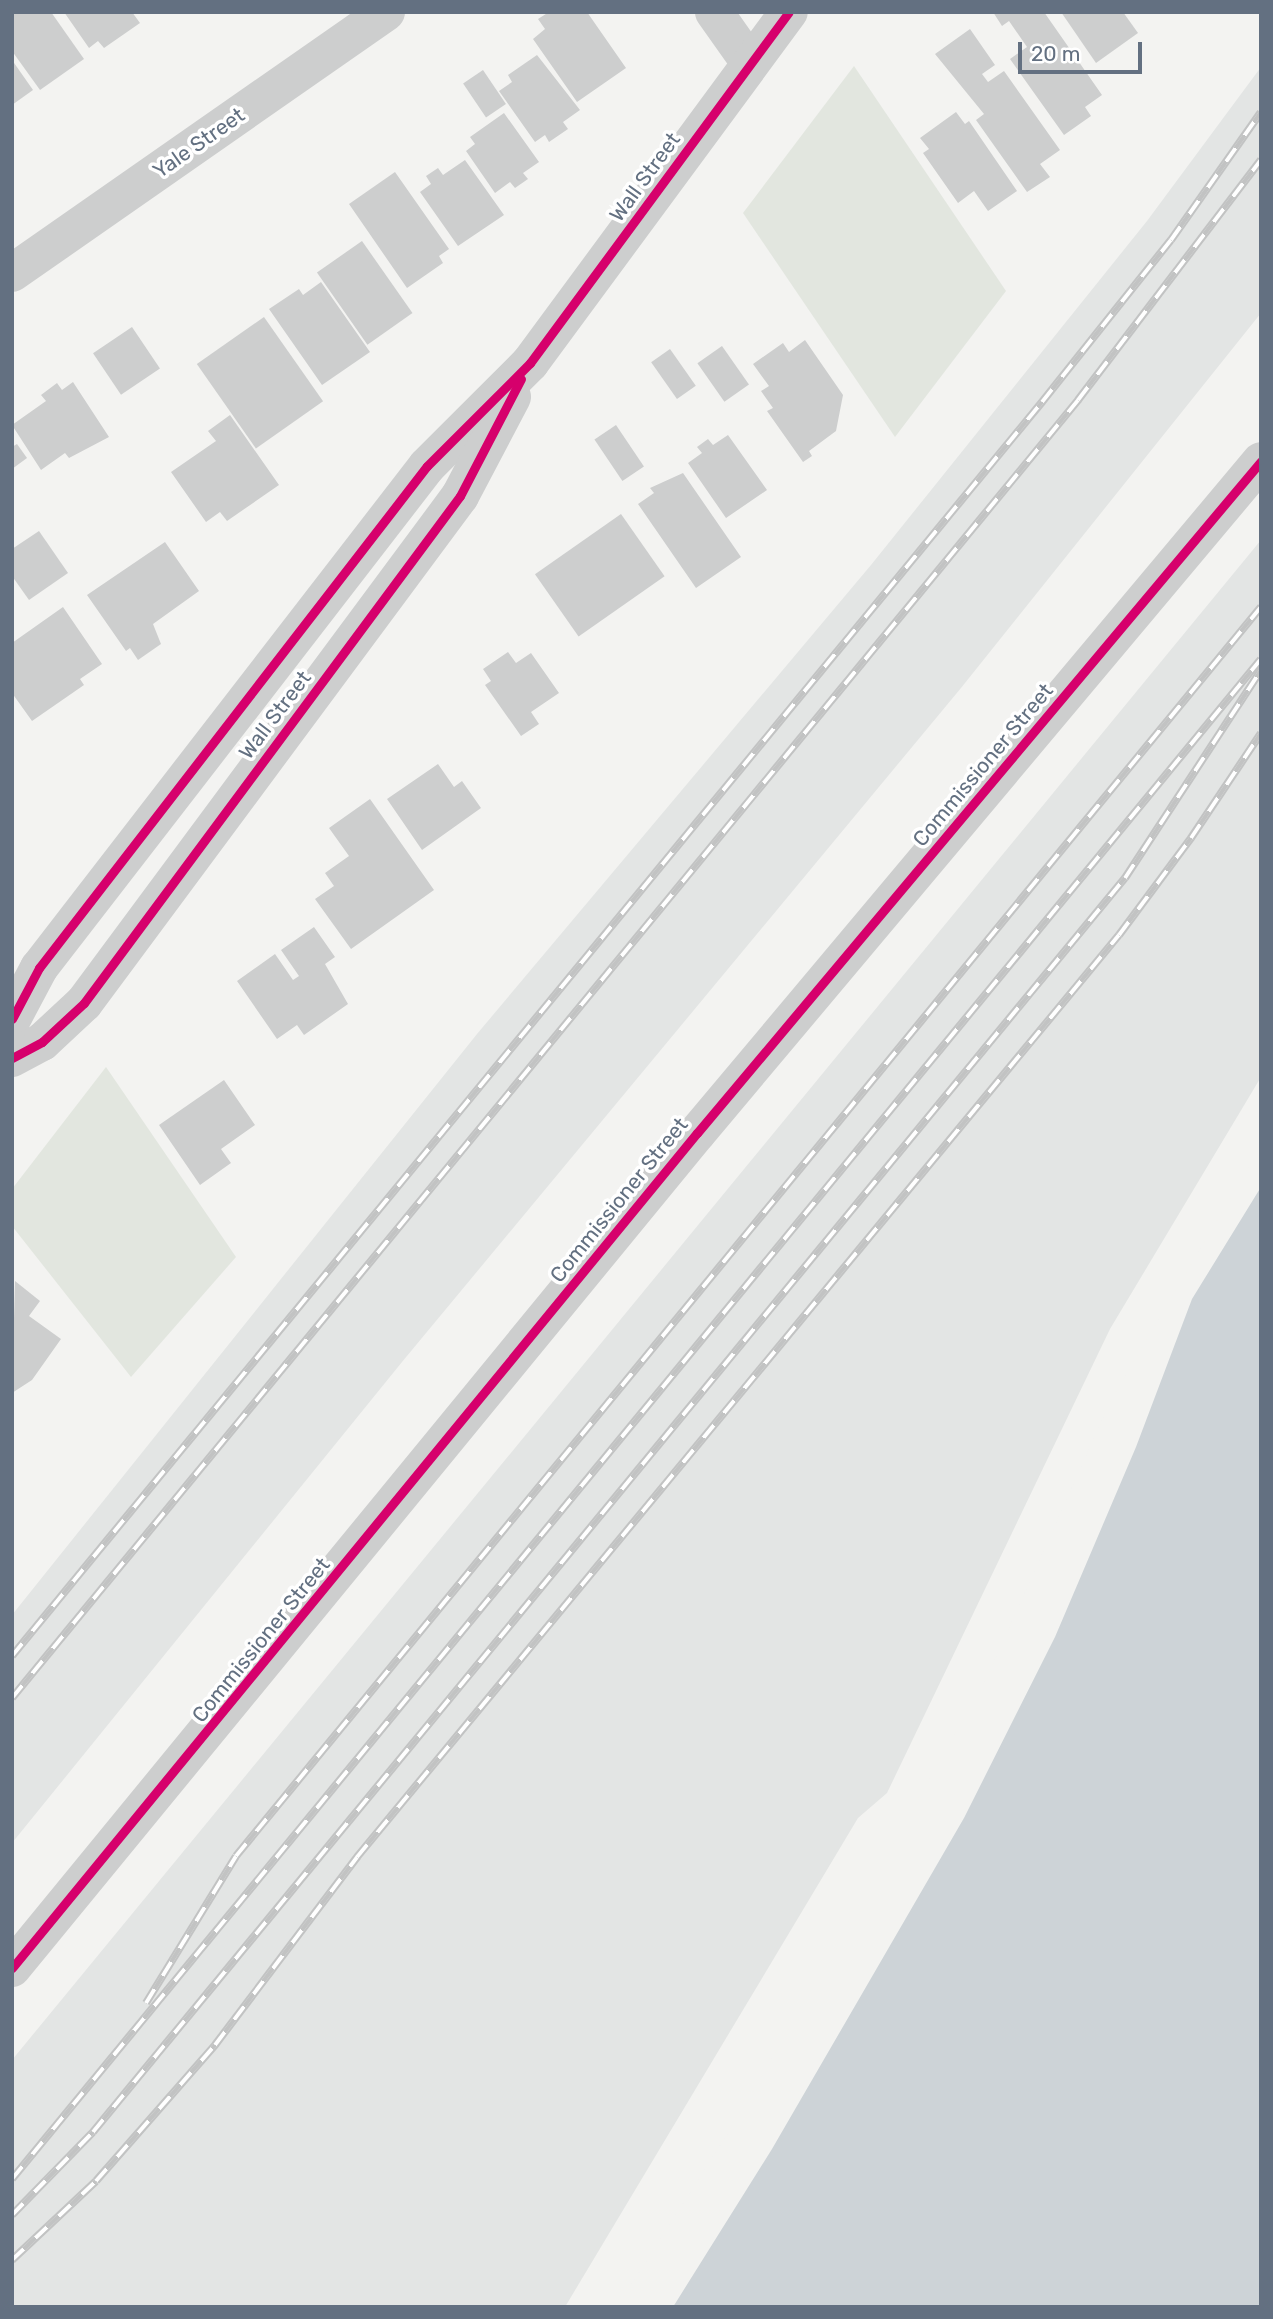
<!DOCTYPE html>
<style>
body{margin:0}
#map{position:relative;width:1273px;height:2319px;overflow:hidden;background:#f3f3f1;font-family:Rubik,sans-serif}
div>[style]{position:absolute}
.built>*{inset:0;background:#e3e5e4}
.green>*{inset:0;background:#e2e6df}
.water>*{inset:0;background:#cdd3d7}
.pier>*{inset:0;background:#f3f3f1}
.building>*{inset:0;background:#cdcece;transform-origin:0 0}
.street>*{height:38px;margin:-19px;padding:0 19px;transform-origin:19px;border-radius:19px;background:#cdcece}
.rail>*{height:8px;margin-top:-4px;transform-origin:0;background:repeating-linear-gradient(90deg,#fff 0 16px,#c2c3c3 0 32px);box-sizing:border-box;border-block:2px solid #c2c3c3}
.cycleway>*{height:9px;margin:-4.5px;padding:0 4.5px;transform-origin:4.5px;border-radius:4.5px;background:#d6006c}
span{translate:-50% -50%;white-space:nowrap;text-align:center;line-height:1.15;-webkit-text-stroke:7px #fff;paint-order:stroke}
.street-label{font-size:21px;color:#637081}
.frame{position:absolute;inset:0;border:14px solid #637081;pointer-events:none}
.scale{position:absolute;left:1018px;top:42px;width:124px;height:32px;box-sizing:border-box;border:4px solid #637081;border-top:0;padding-left:9px;font-size:21px;line-height:24px;white-space:nowrap;color:#637081;-webkit-text-stroke:5px #fff;paint-order:stroke}
</style>
<div id="map">
<div class="built">
<i style="clip-path:polygon(1261px 67px,1261px 313px,961px 688px,402px 1362px,12px 1843px,12px 1615px,477px 1034px,871px 565px,1147px 221px)"></i>
<i style="clip-path:polygon(1261px 540px,1261px 1077px,1110px 1329px,887px 1793px,858px 1818px,565px 2307px,12px 2307px,12px 2060px)"></i>
</div>
<div class="green">
<i style="clip-path:polygon(854px 66px,1006px 291px,895px 437px,743px 213px)"></i>
<i style="clip-path:polygon(106px 1067px,236px 1257px,131px 1377px,12px 1226px,12px 1189px)"></i>
</div>
<div class="water">
<i style="clip-path:polygon(1261px 1149px,1261px 2307px,621px 2307px,745px 2113px,990px 1679px)"></i>
</div>
<div class="pier">
<i style="clip-path:polygon(1261px 1146px,1261px 1187px,1192px 1299px,1136px 1447px,1055px 1637px,964px 1818px,772px 2149px,673px 2307px,617px 2307px,742px 2111px,987px 1677px,1111px 1400px)"></i>
</div>
<div class="building">
<i style="clip-path:polygon(12px 12px,51px 12px,84px 59px,40px 90px,12px 51px)"></i>
<i style="clip-path:polygon(64px 12px,132px 12px,140px 23px,104px 48px,98px 41px,89px 48px)"></i>
<i style="clip-path:polygon(549px 12px,587px 12px,626px 68px,577px 102px,533px 39px,545px 29px,538px 19px)"></i>
<i style="clip-path:polygon(993px 12px,1044px 12px,1102px 95px,1085px 107px,1091px 116px,1064px 135px,1010px 59px,1027px 47px,1009px 21px,1002px 26px)"></i>
<i style="clip-path:polygon(1061px 12px,1123px 12px,1138px 33px,1096px 63px)"></i>
<i style="clip-path:polygon(970px 29px,995px 65px,982px 74px,988px 82px,1004px 71px,1060px 150px,1040px 164px,1050px 177px,1027px 192px,976px 120px,984px 114px,935px 54px)"></i>
<i style="clip-path:polygon(537px 55px,580px 110px,563px 122px,568px 129px,549px 142px,545px 135px,535px 142px,499px 91px,512px 82px,508px 75px)"></i>
<i style="clip-path:polygon(12px 60px,33px 90px,12px 105px)"></i>
<i style="left:483px;top:70px;width:41px;height:24px;rotate:56deg"></i>
<i style="clip-path:polygon(956px 112px,965px 124px,969px 121px,1017px 191px,988px 211px,974px 191px,958px 203px,923px 153px,929px 149px,920px 138px)"></i>
<i style="clip-path:polygon(504px 113px,539px 162px,523px 173px,528px 179px,515px 188px,510px 182px,495px 193px,466px 151px,475px 144px,470px 137px)"></i>
<i style="clip-path:polygon(465px 160px,504px 215px,458px 246px,420px 192px,431px 184px,426px 176px,438px 168px,443px 175px)"></i>
<i style="clip-path:polygon(395px 172px,449px 249px,439px 256px,443px 263px,407px 288px,349px 204px)"></i>
<i style="left:362px;top:241px;width:88px;height:55px;rotate:55deg"></i>
<i style="clip-path:polygon(321px 282px,370px 352px,322px 385px,269px 309px,299px 289px,303px 295px)"></i>
<i style="left:264px;top:317px;width:103px;height:82px;rotate:55deg"></i>
<i style="left:132px;top:327px;width:50px;height:47px;rotate:56deg"></i>
<i style="clip-path:polygon(805px 340px,843px 395px,836px 431px,809px 451px,812px 456px,803px 462px,767px 411px,773px 408px,761px 391px,769px 386px,753px 364px,783px 343px,789px 352px)"></i>
<i style="left:722px;top:346px;width:47px;height:30px;rotate:55deg"></i>
<i style="left:670px;top:349px;width:45px;height:23px;rotate:55deg"></i>
<i style="clip-path:polygon(73px 382px,109px 437px,69px 458px,65px 453px,41px 470px,12px 425px,46px 401px,41px 395px,57px 383px,62px 390px)"></i>
<i style="clip-path:polygon(230px 415px,279px 485px,227px 521px,220px 512px,206px 522px,171px 472px,216px 441px,208px 431px)"></i>
<i style="left:616px;top:425px;width:50px;height:26px;rotate:56deg"></i>
<i style="clip-path:polygon(728px 435px,767px 490px,726px 518px,688px 463px,702px 453px,697px 447px,708px 439px,713px 445px)"></i>
<i style="clip-path:polygon(17px 444px,27px 458px,12px 469px,12px 447px)"></i>
<i style="clip-path:polygon(683px 473px,741px 557px,696px 588px,638px 504px,654px 493px,650px 488px)"></i>
<i style="left:621px;top:514px;width:76px;height:105px;rotate:55deg"></i>
<i style="clip-path:polygon(39px 531px,68px 573px,29px 600px,12px 576px,12px 549px)"></i>
<i style="clip-path:polygon(165px 542px,199px 591px,153px 624px,161px 644px,138px 660px,130px 648px,126px 651px,87px 595px)"></i>
<i style="clip-path:polygon(63px 607px,102px 664px,80px 679px,84px 685px,32px 721px,12px 693px,12px 643px)"></i>
<i style="clip-path:polygon(508px 652px,516px 663px,531px 653px,559px 693px,531px 712px,539px 724px,521px 736px,485px 685px,491px 681px,483px 669px)"></i>
<i style="clip-path:polygon(438px 764px,454px 787px,462px 781px,481px 808px,422px 850px,387px 799px)"></i>
<i style="clip-path:polygon(370px 799px,434px 890px,351px 949px,315px 899px,334px 886px,325px 873px,349px 856px,329px 828px)"></i>
<i style="clip-path:polygon(314px 927px,335px 957px,325px 964px,348px 1004px,304px 1035px,297px 1025px,277px 1039px,237px 981px,275px 954px,293px 980px,299px 976px,281px 950px)"></i>
<i style="clip-path:polygon(224px 1080px,255px 1125px,221px 1149px,231px 1163px,200px 1185px,159px 1125px)"></i>
<i style="clip-path:polygon(15px 1281px,40px 1301px,29px 1316px,61px 1339px,32px 1380px,12px 1393px)"></i>
</div>
<div class="street">
<i style="left:714px;top:12px;width:62px;rotate:54.8deg"></i>
<i style="left:12px;top:273px;width:456px;rotate:-34.9deg"></i>
<i style="left:12px;top:1019px;width:58px;rotate:-62.1deg"></i>
<i style="left:39px;top:968px;width:634px;rotate:-52.3deg"></i>
<i style="left:427px;top:466px;width:146px;rotate:-45deg"></i>
<i style="left:530px;top:363px;width:436px;rotate:-53.6deg"></i>
<i style="left:12px;top:1058px;width:34px;rotate:-28deg"></i>
<i style="left:42px;top:1042px;width:57px;rotate:-42.9deg"></i>
<i style="left:84px;top:1003px;width:631px;rotate:-53.44deg"></i>
<i style="left:460px;top:496px;width:112px;rotate:-62.3deg"></i>
<i style="left:12px;top:1968px;width:1080px;rotate:-50.64deg"></i>
<i style="left:697px;top:1133px;width:877px;rotate:-49.99deg"></i>
</div>
<div class="rail">
<i style="left:12px;top:1656px;width:1623px;rotate:-50.6deg"></i>
<i style="left:1042px;top:402px;width:207px;rotate:-51.5deg"></i>
<i style="left:1171px;top:240px;width:156px;rotate:-54.9deg"></i>
<i style="left:12px;top:1698px;width:1680px;rotate:-50.6deg"></i>
<i style="left:1078px;top:400px;width:302px;rotate:-52.7deg"></i>
<i style="left:146px;top:2003px;width:172px;rotate:-58.5deg"></i>
<i style="left:236px;top:1856px;width:1616px;rotate:-50.63deg"></i>
<i style="left:12px;top:2179px;width:1967px;rotate:-50.59deg"></i>
<i style="left:12px;top:2215px;width:116px;rotate:-45.7deg"></i>
<i style="left:93px;top:2132px;width:1624px;rotate:-50.55deg"></i>
<i style="left:1125px;top:878px;width:249px;rotate:-56.8deg"></i>
<i style="left:12px;top:2260px;width:115px;rotate:-43.2deg"></i>
<i style="left:96px;top:2181px;width:181px;rotate:-48.8deg"></i>
<i style="left:215px;top:2045px;width:236px;rotate:-52.9deg"></i>
<i style="left:357px;top:1857px;width:1196px;rotate:-50.43deg"></i>
<i style="left:1119px;top:935px;width:121px;rotate:-53.4deg"></i>
<i style="left:1191px;top:838px;width:126px;rotate:-56.3deg"></i>
</div>
<div class="cycleway">
<i style="left:12px;top:1019px;width:58px;rotate:-62.1deg"></i>
<i style="left:39px;top:968px;width:634px;rotate:-52.3deg"></i>
<i style="left:427px;top:466px;width:146px;rotate:-45deg"></i>
<i style="left:530px;top:363px;width:436px;rotate:-53.6deg"></i>
<i style="left:12px;top:1058px;width:34px;rotate:-28deg"></i>
<i style="left:42px;top:1042px;width:57px;rotate:-42.9deg"></i>
<i style="left:84px;top:1003px;width:631px;rotate:-53.44deg"></i>
<i style="left:460px;top:496px;width:132px;rotate:-62.5deg"></i>
<i style="left:12px;top:1968px;width:1080px;rotate:-50.64deg"></i>
<i style="left:697px;top:1133px;width:877px;rotate:-49.99deg"></i>
</div>
<div class="street-label">
<span style="left:199px;top:143px;rotate:-35deg">Yale Street</span>
<span style="left:645px;top:177px;rotate:-54deg">Wall Street</span>
<span style="left:275px;top:715px;rotate:-53deg">Wall Street</span>
<span style="left:983px;top:765px;rotate:-50deg">Commissioner Street</span>
<span style="left:619px;top:1200px;rotate:-51deg">Commissioner Street</span>
<span style="left:261px;top:1640px;rotate:-51deg">Commissioner Street</span>
</div>
<div class="frame"></div>
<div class="scale">20 m</div>
</div>
